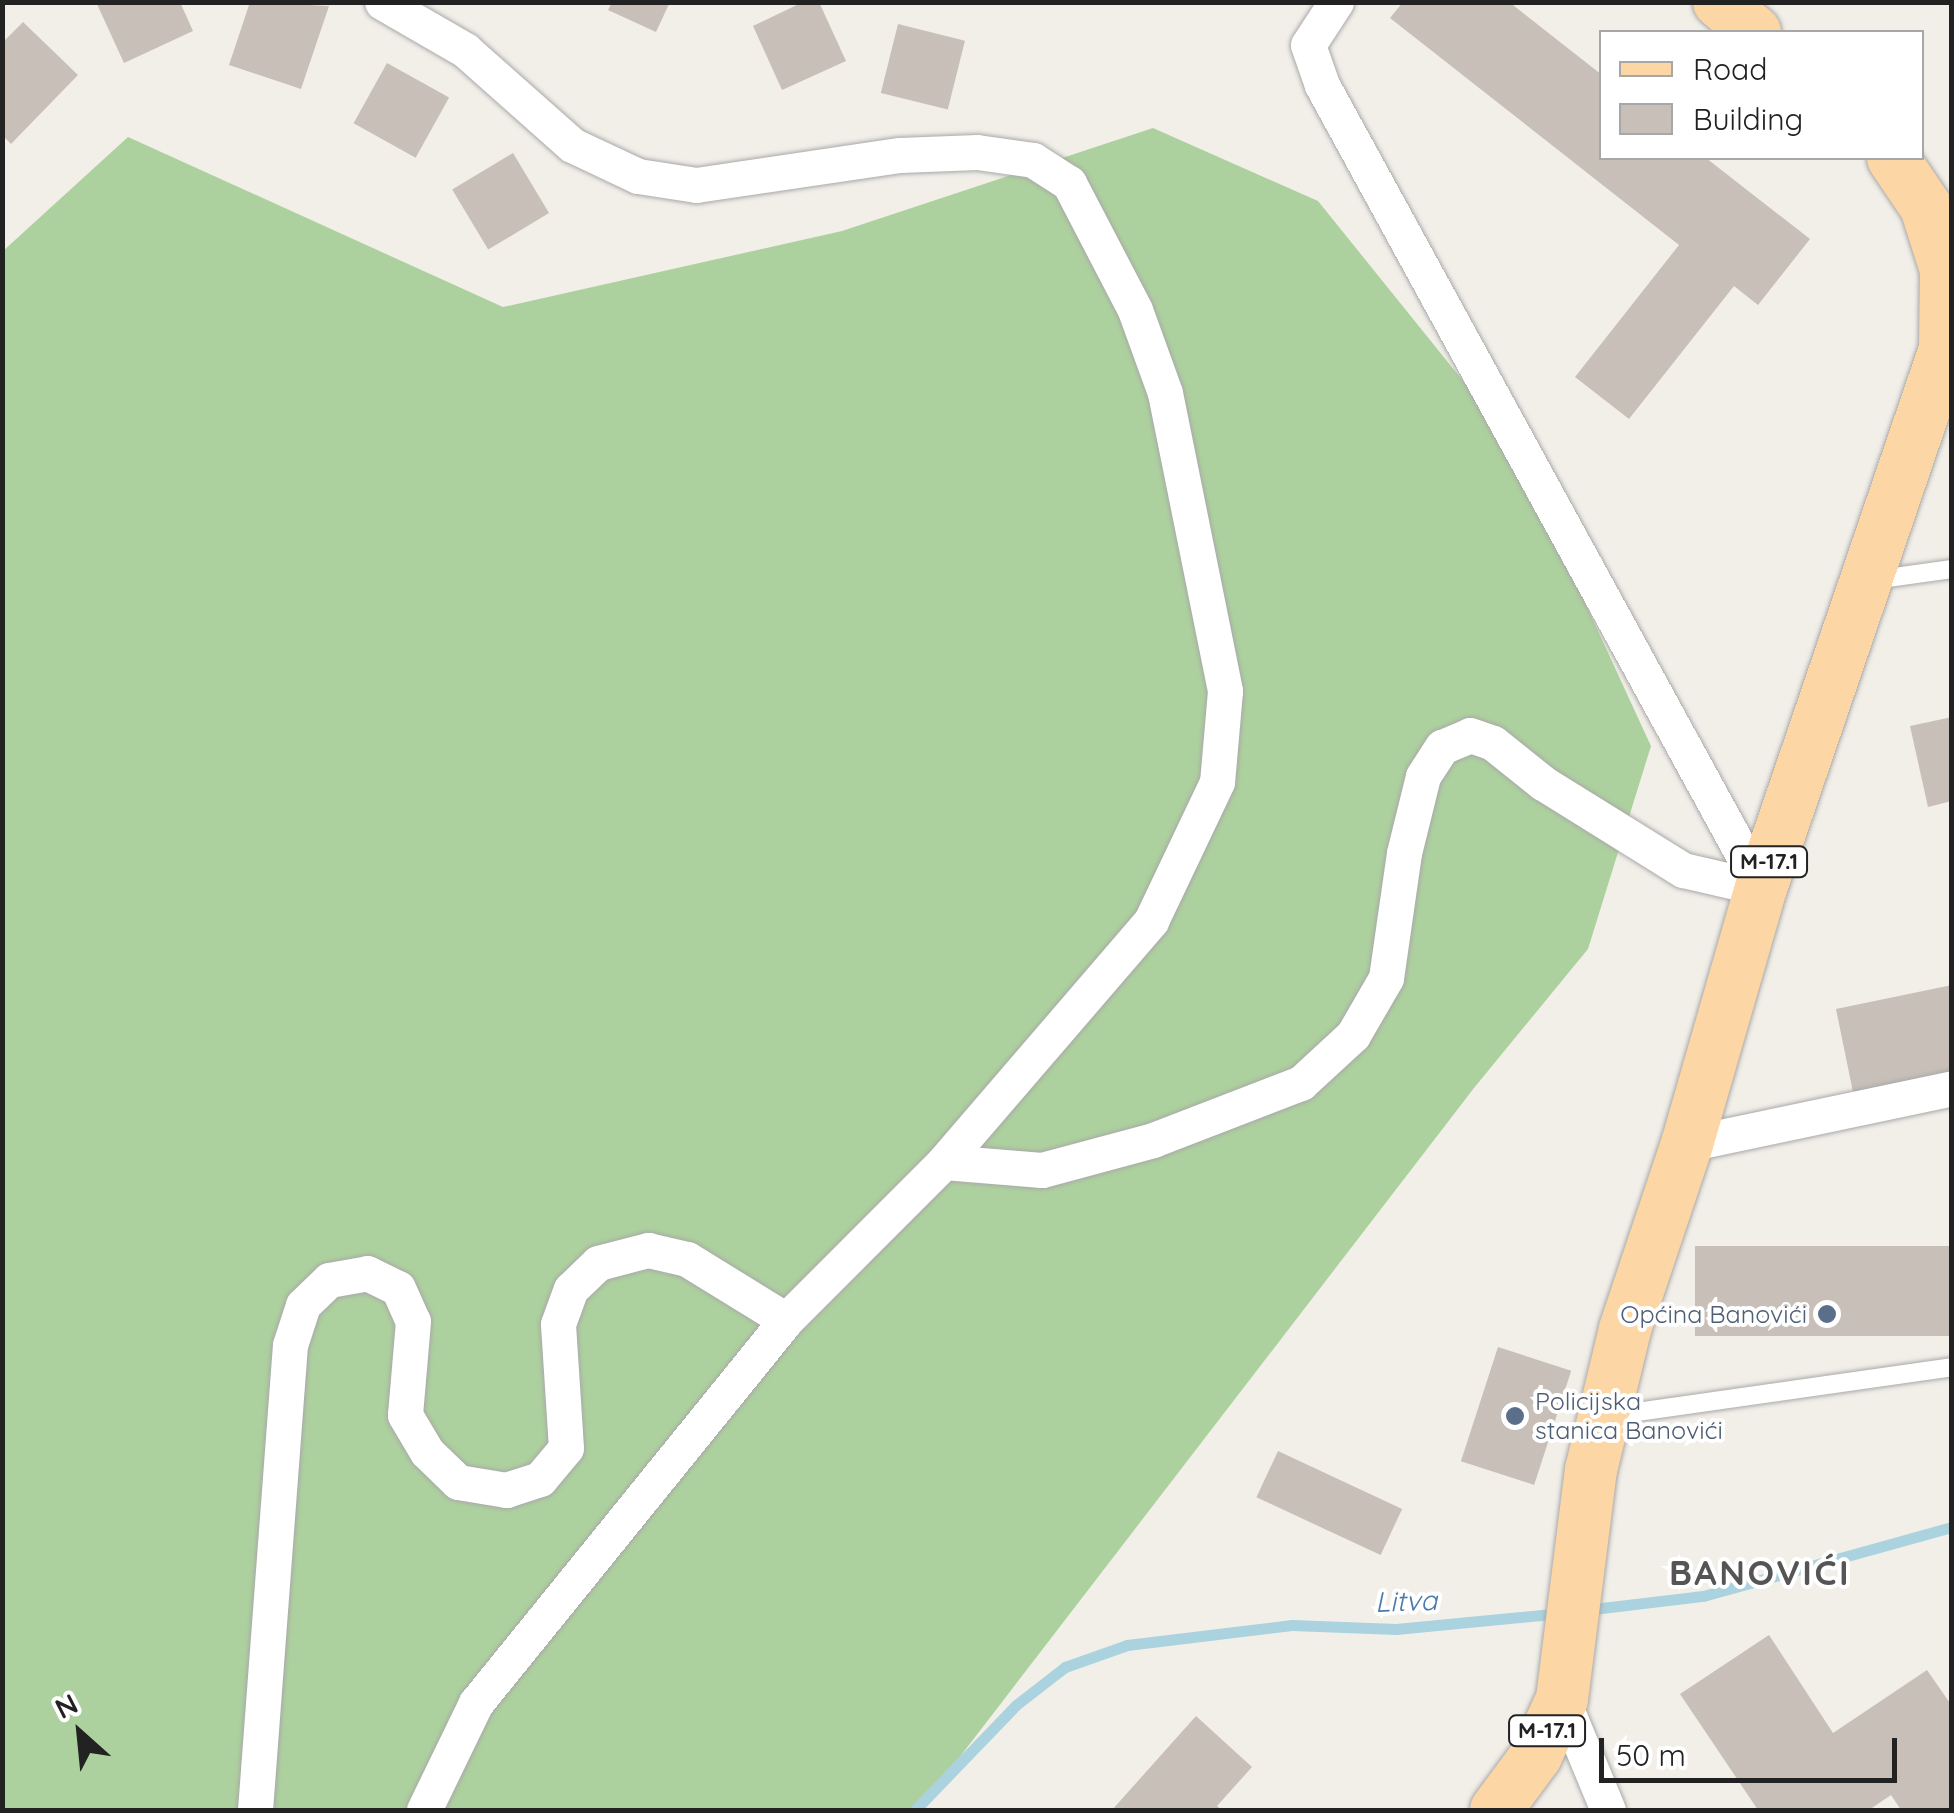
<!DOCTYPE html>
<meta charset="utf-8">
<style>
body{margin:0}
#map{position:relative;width:1954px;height:1813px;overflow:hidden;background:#f2efe9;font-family:Quicksand,sans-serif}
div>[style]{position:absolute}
.forest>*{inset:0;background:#add19e}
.stream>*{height:11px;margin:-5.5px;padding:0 5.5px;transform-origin:5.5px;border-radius:5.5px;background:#aad3df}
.building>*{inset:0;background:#c7bfb8;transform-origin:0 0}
.roads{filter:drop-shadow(0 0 2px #a9a9a9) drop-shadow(0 0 2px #a9a9a9)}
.lane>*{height:18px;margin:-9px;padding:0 9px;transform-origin:9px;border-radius:9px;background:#fff}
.street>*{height:35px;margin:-17.5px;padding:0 17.5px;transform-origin:17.5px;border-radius:17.5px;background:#fff}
.primary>*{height:52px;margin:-26px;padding:0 26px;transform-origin:26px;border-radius:26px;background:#fcd6a4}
.dots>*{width:28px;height:28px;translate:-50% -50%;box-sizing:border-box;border:5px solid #fff;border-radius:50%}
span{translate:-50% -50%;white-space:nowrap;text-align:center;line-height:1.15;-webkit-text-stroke:8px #fff;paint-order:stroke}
.shield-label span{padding:2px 8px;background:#fff;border:2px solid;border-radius:8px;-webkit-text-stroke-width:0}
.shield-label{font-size:22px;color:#222;font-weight:700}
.service-label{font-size:25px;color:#4e5e75}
.right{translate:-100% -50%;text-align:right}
.left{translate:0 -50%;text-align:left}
.water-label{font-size:28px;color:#4a7aab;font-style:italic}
.district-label{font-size:35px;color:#555;font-weight:700;letter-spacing:2.5px}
.frame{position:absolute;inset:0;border:5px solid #222;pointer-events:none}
.legend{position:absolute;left:1599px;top:30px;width:325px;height:130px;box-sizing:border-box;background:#fff;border:2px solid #a7a7a7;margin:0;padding:12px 18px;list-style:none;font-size:30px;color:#222}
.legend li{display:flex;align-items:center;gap:20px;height:50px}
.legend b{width:50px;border:2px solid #a7a7a7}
.north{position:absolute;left:30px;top:1683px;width:100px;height:100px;-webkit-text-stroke:8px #fff;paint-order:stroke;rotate:333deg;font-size:28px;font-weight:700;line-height:40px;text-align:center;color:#222}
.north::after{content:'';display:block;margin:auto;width:35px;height:45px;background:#222;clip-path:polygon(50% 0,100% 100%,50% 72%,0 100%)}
.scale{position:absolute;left:1599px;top:1738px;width:298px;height:45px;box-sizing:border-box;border:5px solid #222;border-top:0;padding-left:12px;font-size:30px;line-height:35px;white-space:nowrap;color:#222;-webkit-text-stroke:8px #fff;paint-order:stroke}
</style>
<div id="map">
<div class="forest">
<i style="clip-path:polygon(1153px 128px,1318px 201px,1509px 438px,1651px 746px,1588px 949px,1474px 1088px,919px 1810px,3px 1810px,3px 251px,128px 137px,503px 307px,842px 231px)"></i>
</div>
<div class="stream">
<i style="left:1585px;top:1610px;width:119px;rotate:-6.8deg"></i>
<i style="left:1703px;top:1596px;width:258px;rotate:-15.5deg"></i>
<i style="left:915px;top:1810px;width:146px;rotate:-46.1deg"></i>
<i style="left:1016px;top:1705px;width:62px;rotate:-37.8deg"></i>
<i style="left:1065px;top:1667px;width:66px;rotate:-19.5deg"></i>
<i style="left:1127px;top:1645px;width:166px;rotate:-6.9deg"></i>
<i style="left:1292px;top:1625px;width:104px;rotate:2.2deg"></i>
<i style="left:1396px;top:1629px;width:167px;rotate:-5.5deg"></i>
</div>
<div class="building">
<i style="clip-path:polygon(96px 2px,180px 2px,193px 31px,124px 63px)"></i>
<i style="clip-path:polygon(250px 2px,329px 6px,301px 89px,229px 65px)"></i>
<i style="clip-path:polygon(612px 2px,670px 2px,656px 32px,608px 10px)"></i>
<i style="clip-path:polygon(803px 2px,819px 2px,846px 61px,782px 90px,753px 26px)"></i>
<i style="clip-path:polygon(1403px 2px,1509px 2px,1602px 75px,1602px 158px,1706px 158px,1810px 239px,1758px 305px,1734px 286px,1629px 419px,1575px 377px,1679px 245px,1390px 18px)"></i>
<i style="clip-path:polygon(23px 22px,78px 75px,11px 144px,2px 135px,2px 43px)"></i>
<i style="left:898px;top:24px;width:69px;height:71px;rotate:14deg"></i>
<i style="left:387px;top:63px;width:71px;height:69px;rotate:29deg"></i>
<i style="left:513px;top:153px;width:70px;height:71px;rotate:59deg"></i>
<i style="clip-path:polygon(1952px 717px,1952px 801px,1928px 807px,1910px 726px)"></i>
<i style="clip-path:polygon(1952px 985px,1952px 1077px,1854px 1097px,1836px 1009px)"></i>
<i style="left:1952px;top:1246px;width:90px;height:257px;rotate:90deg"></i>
<i style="left:1498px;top:1347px;width:77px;height:120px;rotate:18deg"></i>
<i style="left:1278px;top:1451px;width:137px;height:51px;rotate:25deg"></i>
<i style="clip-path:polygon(1769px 1635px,1833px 1733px,1927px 1670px,1952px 1706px,1952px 1810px,1901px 1810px,1891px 1795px,1869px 1810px,1758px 1810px,1680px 1694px)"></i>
<i style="clip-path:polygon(1196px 1716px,1252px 1767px,1217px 1806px,1222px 1810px,1112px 1810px)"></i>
</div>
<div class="roads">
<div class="lane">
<i style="left:1873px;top:580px;width:80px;rotate:-7.9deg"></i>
<i style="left:1609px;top:1416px;width:346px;rotate:-8.1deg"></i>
</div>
<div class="street">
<i style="left:382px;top:2px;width:96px;rotate:30deg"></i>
<i style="left:465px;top:50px;width:143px;rotate:41.6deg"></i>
<i style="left:572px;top:145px;width:73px;rotate:25.2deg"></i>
<i style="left:638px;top:176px;width:59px;rotate:8.8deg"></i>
<i style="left:696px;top:185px;width:206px;rotate:-8.4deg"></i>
<i style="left:900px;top:155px;width:77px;rotate:-2.2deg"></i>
<i style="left:977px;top:152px;width:57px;rotate:8.1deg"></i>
<i style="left:1033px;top:160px;width:43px;rotate:32.6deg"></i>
<i style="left:1069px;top:183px;width:143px;rotate:62.5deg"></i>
<i style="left:1135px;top:310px;width:88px;rotate:70.1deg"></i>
<i style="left:1165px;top:393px;width:304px;rotate:78.6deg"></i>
<i style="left:1225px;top:691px;width:91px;rotate:95deg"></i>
<i style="left:1217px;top:782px;width:154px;rotate:115.4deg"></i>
<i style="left:1151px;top:921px;width:318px;rotate:130.7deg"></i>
<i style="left:1336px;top:2px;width:51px;rotate:123.1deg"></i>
<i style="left:1308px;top:45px;width:42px;rotate:70.7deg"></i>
<i style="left:1322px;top:85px;width:915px;rotate:61.33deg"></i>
<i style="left:1687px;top:1144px;width:271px;rotate:-11.9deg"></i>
<i style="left:1562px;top:1699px;width:120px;rotate:67.5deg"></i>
<i style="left:255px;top:1810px;width:466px;rotate:-85.7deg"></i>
<i style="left:290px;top:1345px;width:42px;rotate:-72deg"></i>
<i style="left:303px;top:1305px;width:36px;rotate:-44deg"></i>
<i style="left:329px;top:1280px;width:39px;rotate:-10deg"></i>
<i style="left:367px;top:1273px;width:34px;rotate:26deg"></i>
<i style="left:398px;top:1288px;width:36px;rotate:66deg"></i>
<i style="left:413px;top:1321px;width:94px;rotate:94.9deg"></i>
<i style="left:405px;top:1415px;width:43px;rotate:59.3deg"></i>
<i style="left:427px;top:1452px;width:43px;rotate:44.1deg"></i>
<i style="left:458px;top:1482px;width:49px;rotate:9.5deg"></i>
<i style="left:506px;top:1490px;width:36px;rotate:-18deg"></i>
<i style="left:540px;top:1479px;width:40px;rotate:-50deg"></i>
<i style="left:566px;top:1448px;width:124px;rotate:-93.7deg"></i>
<i style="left:558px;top:1324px;width:37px;rotate:-70deg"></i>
<i style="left:571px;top:1289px;width:37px;rotate:-44deg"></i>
<i style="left:598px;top:1263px;width:52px;rotate:-14.6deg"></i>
<i style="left:648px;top:1250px;width:40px;rotate:13deg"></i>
<i style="left:687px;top:1259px;width:116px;rotate:31.6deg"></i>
<i style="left:424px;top:1810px;width:119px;rotate:-64.1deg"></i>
<i style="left:476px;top:1703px;width:493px;rotate:-51deg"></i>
<i style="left:786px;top:1320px;width:223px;rotate:-45deg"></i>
<i style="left:944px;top:1162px;width:98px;rotate:4.7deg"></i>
<i style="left:1042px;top:1170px;width:115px;rotate:-15.1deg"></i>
<i style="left:1153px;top:1140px;width:159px;rotate:-21.1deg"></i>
<i style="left:1301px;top:1083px;width:71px;rotate:-42.7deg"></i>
<i style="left:1353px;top:1035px;width:66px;rotate:-59.9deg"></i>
<i style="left:1386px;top:978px;width:126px;rotate:-81.8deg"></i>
<i style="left:1404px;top:853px;width:79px;rotate:-76.1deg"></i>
<i style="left:1423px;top:776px;width:35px;rotate:-57deg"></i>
<i style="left:1442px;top:747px;width:30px;rotate:-23deg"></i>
<i style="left:1470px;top:735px;width:24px;rotate:19deg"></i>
<i style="left:1493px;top:743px;width:64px;rotate:38.7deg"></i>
<i style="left:1543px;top:783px;width:165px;rotate:31.9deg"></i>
<i style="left:1683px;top:870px;width:80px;rotate:13deg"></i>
</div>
<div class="primary">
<i style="left:1719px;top:2px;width:47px;rotate:39.8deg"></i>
<i style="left:1496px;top:1810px;width:67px;rotate:-53.5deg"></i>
<i style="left:1536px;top:1756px;width:63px;rotate:-65.5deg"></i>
<i style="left:1562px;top:1699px;width:231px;rotate:-82.8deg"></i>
<i style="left:1591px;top:1470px;width:145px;rotate:-76.4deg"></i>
<i style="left:1625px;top:1329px;width:195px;rotate:-71.5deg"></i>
<i style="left:1687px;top:1144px;width:266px;rotate:-73.9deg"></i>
<i style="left:1761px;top:888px;width:570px;rotate:-71.15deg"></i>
<i style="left:1945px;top:349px;width:79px;rotate:-89.3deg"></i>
<i style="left:1946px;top:270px;width:66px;rotate:-107.6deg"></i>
<i style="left:1926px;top:207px;width:59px;rotate:-124deg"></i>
</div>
</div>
<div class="dots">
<i style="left:1827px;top:1314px;background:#5c6f8a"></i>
<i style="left:1515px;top:1416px;background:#5c6f8a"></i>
</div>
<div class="shield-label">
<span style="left:1769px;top:862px">M-17.1</span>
<span style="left:1547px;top:1731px">M-17.1</span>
</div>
<div class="service-label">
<span class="right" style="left:1807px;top:1314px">Općina Banovići</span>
<span class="left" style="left:1535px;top:1416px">Policijska<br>stanica Banovići</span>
</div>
<div class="water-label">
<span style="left:1406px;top:1601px;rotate:-2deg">Litva</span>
</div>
<div class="district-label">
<span style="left:1760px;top:1572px">BANOVIĆI</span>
</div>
<div class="frame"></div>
<ul class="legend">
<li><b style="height:12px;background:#fcd6a4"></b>Road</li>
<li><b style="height:28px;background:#c7bfb8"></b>Building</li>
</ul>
<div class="north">N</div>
<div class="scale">50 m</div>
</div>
